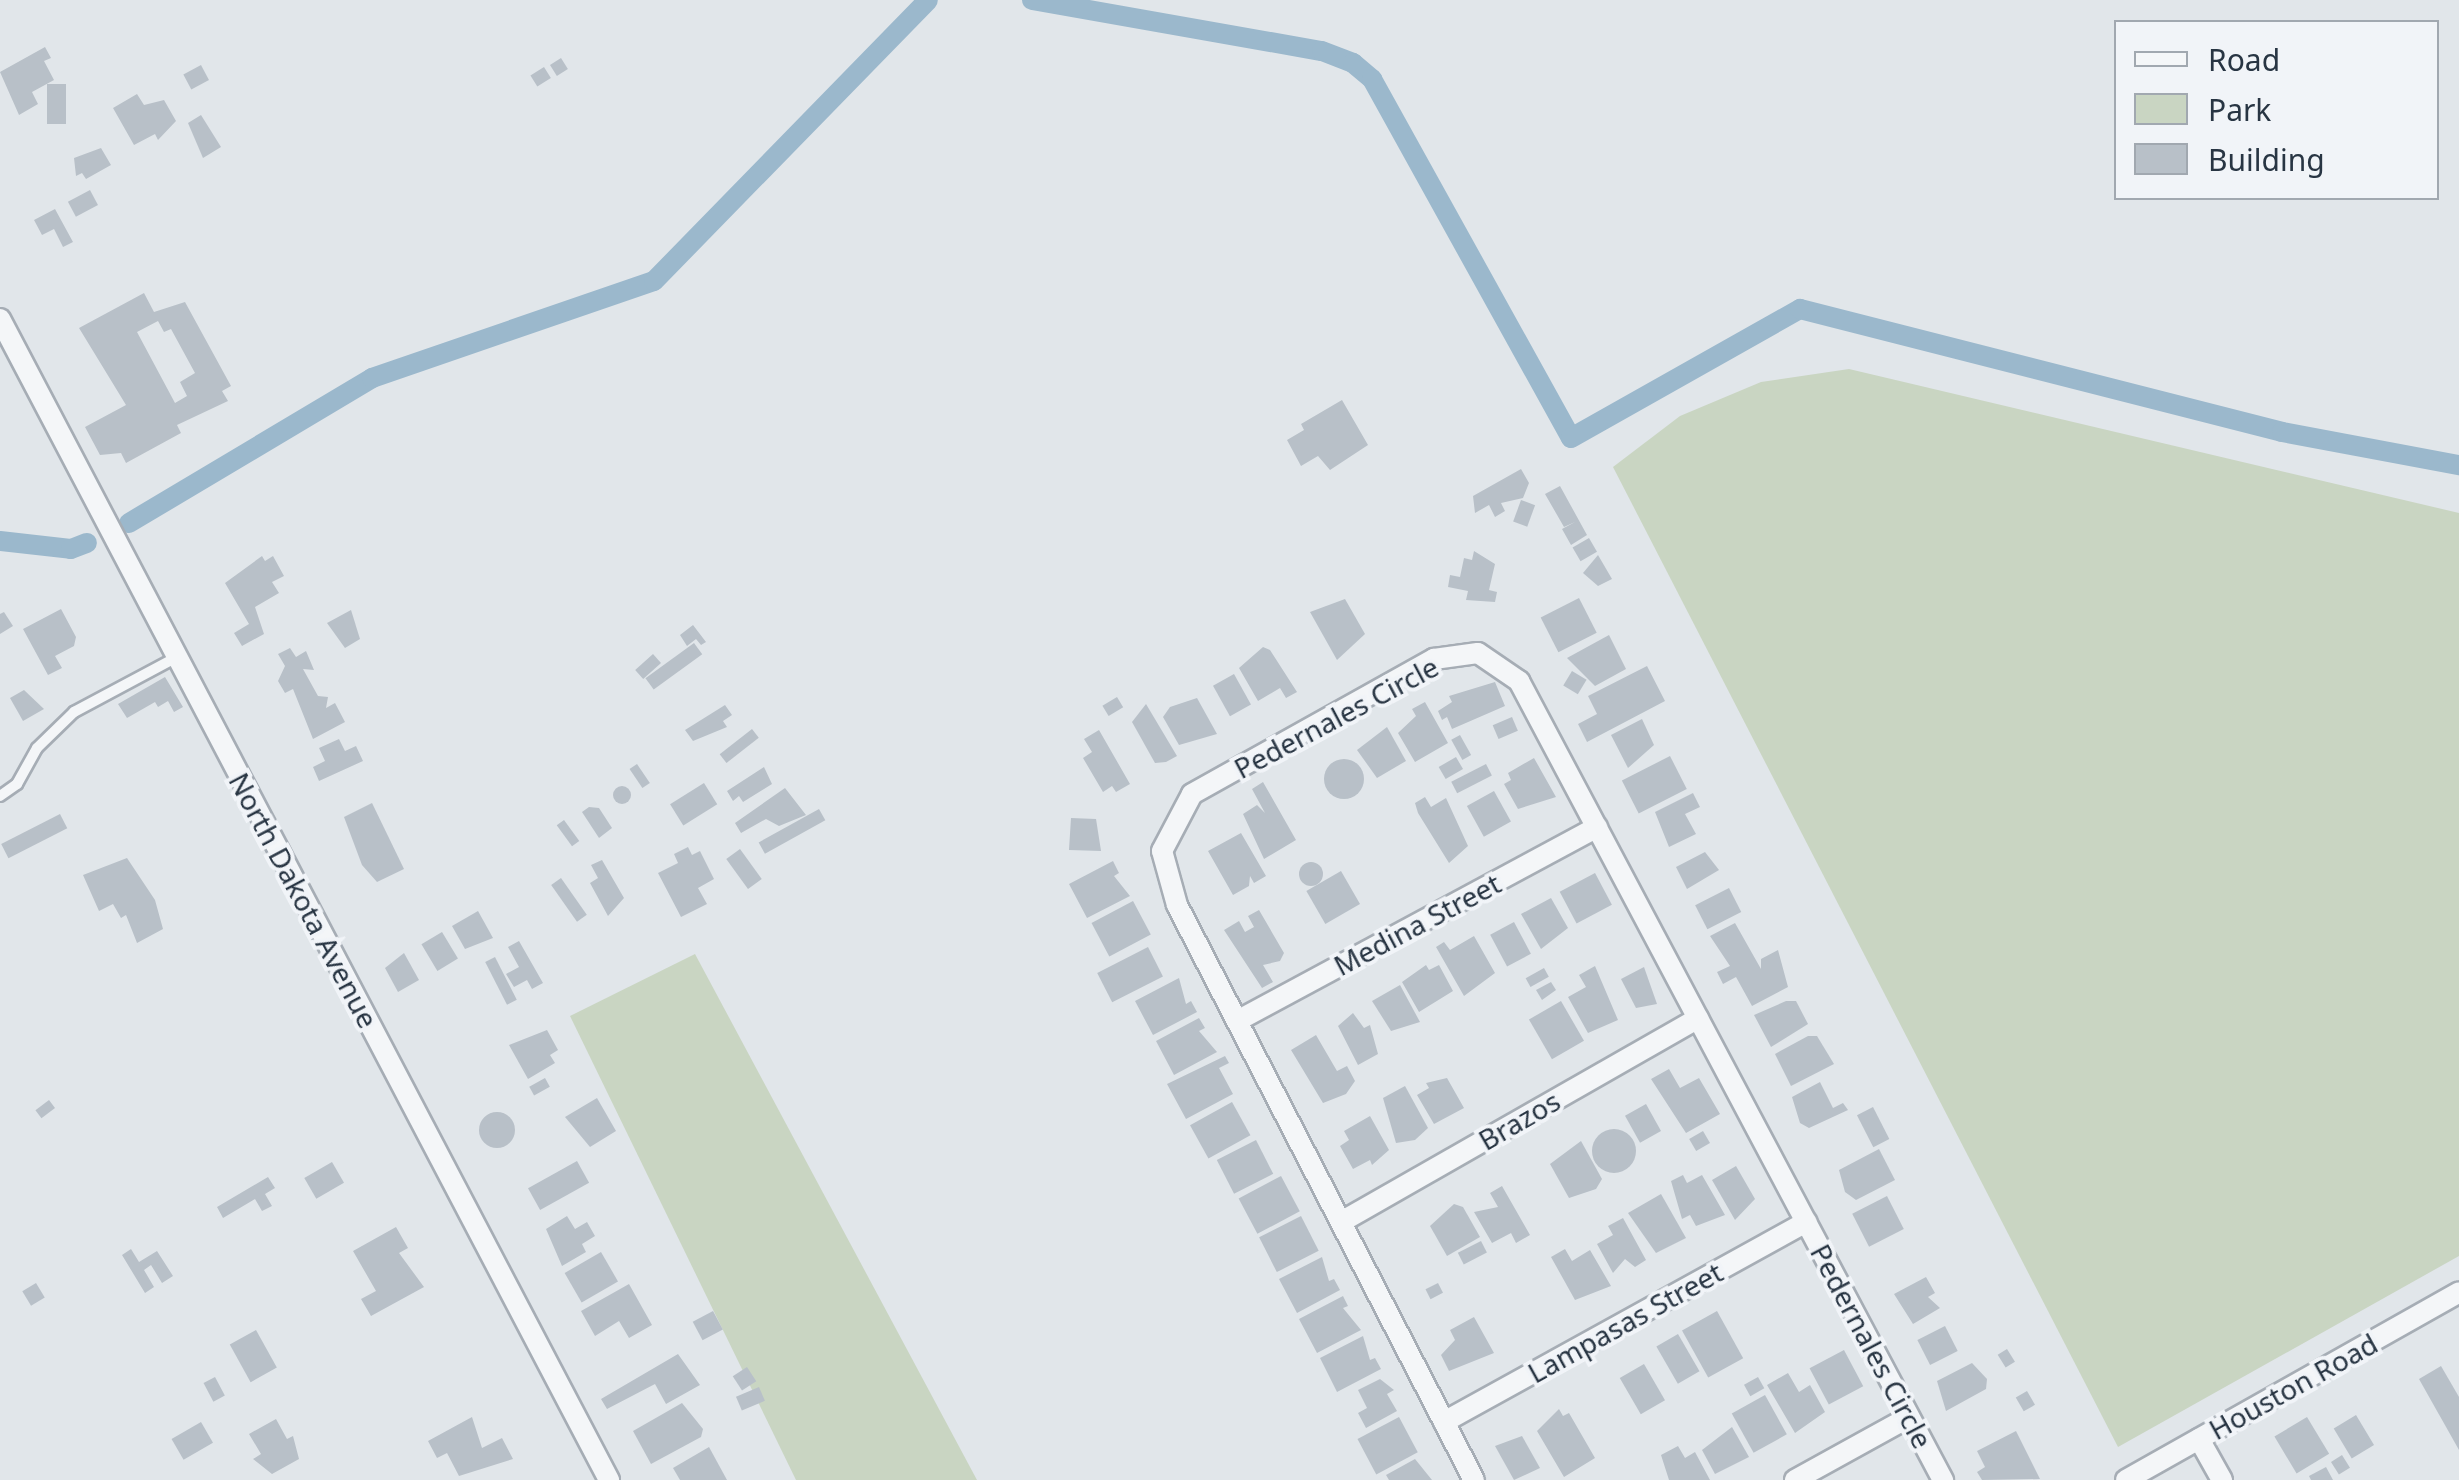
<!DOCTYPE html>
<style>
body{margin:0}
#map{position:relative;width:2459px;height:1480px;overflow:hidden;background:#e1e6ea;font-family:"Noto Sans",sans-serif}
div>[style]{position:absolute}
.green>*{inset:0;background:#c9d5c2}
.canal>*{height:20px;margin:-10px;padding:0 10px;transform-origin:10px;border-radius:10px;background:#9bb8cc}
.building>*{inset:0;background:#b8c0c8;transform-origin:0 0}
.round{border-radius:50%}
.roads{filter:drop-shadow(2px 0 #a6adb5) drop-shadow(-2px 0 #a6adb5) drop-shadow(0 2px #a6adb5) drop-shadow(0 -2px #a6adb5)}
.service>*{height:10px;margin:-5px;padding:0 5px;transform-origin:5px;border-radius:5px;background:#f4f6f8}
.minor>*{height:20px;margin:-10px;padding:0 10px;transform-origin:10px;border-radius:10px;background:#f4f6f8}
span{translate:-50% -50%;white-space:nowrap;text-align:center;line-height:1.15;-webkit-text-stroke:8px #f1f4f8;paint-order:stroke}
.street-label{font-size:28px;color:#283543}
.legend{position:absolute;left:2114px;top:20px;width:325px;height:180px;box-sizing:border-box;background:#f1f4f8;border:2px solid #a1a8b0;margin:0;padding:12px 18px;list-style:none;font-size:30px;color:#283543}
.legend li{display:flex;align-items:center;gap:20px;height:50px}
.legend b{width:50px;border:2px solid #a1a8b0}
</style>
<div id="map">
<div class="green">
<div style="clip-path:polygon(1849px 369px,2459px 513px,2459px 1256px,2118px 1447px,1613px 467px,1680px 416px,1761px 382px)"></div>
<div style="clip-path:polygon(695px 954px,977px 1480px,796px 1480px,570px 1016px)"></div>
</div>
<div class="canal">
<div style="left:1032px;top:0;width:294px;rotate:10deg"></div>
<div style="left:1322px;top:51px;width:33px;rotate:21deg"></div>
<div style="left:1353px;top:63px;width:25px;rotate:40deg"></div>
<div style="left:1372px;top:79px;width:410px;rotate:61deg"></div>
<div style="left:1571px;top:438px;width:263px;rotate:-29.4deg"></div>
<div style="left:1800px;top:309px;width:497px;rotate:14.3deg"></div>
<div style="left:2282px;top:432px;width:180px;rotate:10.6deg"></div>
<div style="left:129px;top:523px;width:283px;rotate:-30.8deg"></div>
<div style="left:372px;top:378px;width:298px;rotate:-19deg"></div>
<div style="left:654px;top:281px;width:392px;rotate:-45.7deg"></div>
<div style="left:0;top:541px;width:71px;rotate:6.4deg"></div>
<div style="left:71px;top:549px;width:17px;rotate:-21deg"></div>
</div>
<div class="building">
<div style="clip-path:polygon(45px 47px,51px 58px,44px 61px,54px 80px,32px 92px,38px 104px,19px 115px,0 72px)"></div>
<div style="left:561px;top:58px;width:13px;height:13px;rotate:58deg"></div>
<div style="left:201px;top:65px;width:17px;height:20px;rotate:62deg"></div>
<div style="left:544px;top:67px;width:13px;height:16px;rotate:58deg"></div>
<div style="left:47px;top:84px;width:19px;height:40px"></div>
<div style="clip-path:polygon(137px 94px,144px 105px,164px 100px,176px 121px,158px 140px,155px 134px,134px 145px,113px 108px)"></div>
<div style="clip-path:polygon(201px 115px,221px 147px,203px 158px,188px 123px)"></div>
<div style="clip-path:polygon(101px 148px,111px 165px,86px 179px,82px 173px,76px 176px,74px 158px)"></div>
<div style="left:90px;top:190px;width:17px;height:25px;rotate:62deg"></div>
<div style="clip-path:polygon(55px 209px,73px 242px,63px 247px,54px 229px,42px 235px,34px 220px)"></div>
<div style="clip-path:polygon(evenodd,144px 293px,154px 312px,185px 302px,231px 386px,222px 391px,228px 401px,177px 425px,181px 433px,126px 463px,121px 453px,100px 455px,85px 427px,126px 405px,79px 328px,144px 293px,158px 321px,164px 332px,171px 329px,195px 373px,180px 382px,187px 396px,175px 403px,137px 332px,158px 321px)"></div>
<div style="clip-path:polygon(1342px 400px,1368px 445px,1330px 470px,1318px 456px,1301px 466px,1287px 440px,1304px 430px,1301px 424px)"></div>
<div style="clip-path:polygon(1521px 469px,1529px 483px,1523px 498px,1501px 503px,1505px 511px,1495px 517px,1489px 505px,1475px 513px,1473px 496px)"></div>
<div style="clip-path:polygon(1560px 486px,1587px 535px,1571px 545px,1562px 529px,1575px 522px,1564px 527px,1545px 494px)"></div>
<div style="left:1521px;top:500px;width:15px;height:23px;rotate:20deg"></div>
<div style="left:1589px;top:538px;width:16px;height:19px;rotate:60deg"></div>
<div style="clip-path:polygon(1474px 551px,1495px 564px,1489px 590px,1497px 592px,1495px 602px,1466px 600px,1468px 591px,1448px 587px,1450px 575px,1460px 577px,1464px 558px,1472px 560px)"></div>
<div style="clip-path:polygon(1598px 555px,1612px 579px,1598px 586px,1583px 573px)"></div>
<div style="clip-path:polygon(262px 556px,265px 561px,273px 556px,284px 576px,272px 582px,279px 593px,255px 607px,264px 634px,242px 646px,234px 633px,249px 624px,225px 583px)"></div>
<div style="left:1579px;top:598px;width:39px;height:43px;rotate:63deg"></div>
<div style="clip-path:polygon(1345px 599px,1365px 634px,1337px 660px,1310px 612px)"></div>
<div style="clip-path:polygon(61px 609px,76px 637px,74px 646px,55px 656px,62px 668px,48px 675px,23px 629px)"></div>
<div style="clip-path:polygon(351px 610px,360px 639px,345px 648px,327px 623px)"></div>
<div style="clip-path:polygon(4px 612px,13px 626px,0 634px,0 614px)"></div>
<div style="clip-path:polygon(693px 625px,706px 642px,701px 645px,696px 639px,687px 646px,680px 635px)"></div>
<div style="clip-path:polygon(1609px 635px,1626px 669px,1595px 686px,1567px 658px)"></div>
<div style="left:694px;top:643px;width:14px;height:60px;rotate:54deg"></div>
<div style="clip-path:polygon(1263px 647px,1270px 650px,1297px 692px,1286px 698px,1280px 688px,1258px 701px,1239px 668px)"></div>
<div style="clip-path:polygon(290px 648px,296px 657px,306px 651px,314px 670px,303px 669px,318px 696px,328px 697px,326px 708px,335px 703px,345px 722px,313px 739px,293px 689px,285px 693px,278px 681px,285px 666px,278px 654px)"></div>
<div style="left:653px;top:654px;width:12px;height:24px;rotate:48deg"></div>
<div style="clip-path:polygon(1647px 666px,1665px 701px,1587px 742px,1578px 724px,1597px 714px,1588px 696px)"></div>
<div style="left:1572px;top:671px;width:17px;height:17px;rotate:31deg"></div>
<div style="left:1234px;top:674px;width:35px;height:24px;rotate:61deg"></div>
<div style="clip-path:polygon(165px 677px,183px 707px,174px 712px,168px 701px,158px 707px,155px 702px,127px 718px,118px 704px)"></div>
<div style="clip-path:polygon(1495px 682px,1505px 706px,1452px 729px,1447px 717px,1442px 720px,1438px 711px,1452px 702px,1449px 696px)"></div>
<div style="clip-path:polygon(24px 690px,44px 709px,23px 721px,10px 698px)"></div>
<div style="left:1117px;top:697px;width:12px;height:17px;rotate:59deg"></div>
<div style="clip-path:polygon(1197px 698px,1217px 734px,1179px 745px,1163px 717px,1170px 707px)"></div>
<div style="clip-path:polygon(1425px 702px,1448px 743px,1415px 762px,1398px 733px,1416px 716px,1412px 709px)"></div>
<div style="clip-path:polygon(1146px 704px,1177px 756px,1166px 762px,1155px 763px,1132px 722px)"></div>
<div style="clip-path:polygon(725px 705px,732px 715px,723px 721px,727px 727px,693px 741px,685px 730px)"></div>
<div style="left:1512px;top:717px;width:15px;height:21px;rotate:67deg"></div>
<div style="clip-path:polygon(1642px 719px,1654px 745px,1628px 768px,1611px 735px)"></div>
<div style="clip-path:polygon(1387px 727px,1406px 761px,1377px 778px,1357px 750px)"></div>
<div style="left:752px;top:729px;width:11px;height:41px;rotate:52deg"></div>
<div style="clip-path:polygon(1099px 730px,1130px 784px,1116px 792px,1112px 786px,1103px 792px,1083px 758px,1092px 752px,1084px 739px)"></div>
<div style="left:1460px;top:735px;width:23px;height:10px;rotate:61deg"></div>
<div style="clip-path:polygon(339px 739px,345px 751px,356px 746px,363px 761px,319px 781px,313px 767px,325px 761px,319px 748px)"></div>
<div style="left:1670px;top:756px;width:37px;height:54px;rotate:63deg"></div>
<div style="left:1456px;top:757px;width:14px;height:20px;rotate:60deg"></div>
<div style="clip-path:polygon(1534px 758px,1556px 797px,1518px 809px,1504px 784px,1511px 780px,1508px 773px)"></div>
<div class="round" style="left:1324px;top:759px;width:40px;height:40px"></div>
<div style="left:637px;top:764px;width:23px;height:9px;rotate:56deg"></div>
<div style="left:1486px;top:764px;width:13px;height:39px;rotate:63deg"></div>
<div style="clip-path:polygon(764px 767px,772px 784px,743px 802px,739px 796px,733px 801px,727px 791px)"></div>
<div style="clip-path:polygon(1263px 782px,1296px 840px,1264px 859px,1243px 814px,1257px 805px,1265px 813px,1252px 789px)"></div>
<div style="left:704px;top:783px;width:25px;height:40px;rotate:58deg"></div>
<div class="round" style="left:613px;top:786px;width:18px;height:18px"></div>
<div style="clip-path:polygon(785px 788px,806px 815px,779px 826px,766px 819px,741px 833px,735px 823px)"></div>
<div style="left:1494px;top:791px;width:35px;height:31px;rotate:61deg"></div>
<div style="clip-path:polygon(1693px 793px,1700px 807px,1685px 814px,1696px 834px,1669px 847px,1655px 812px)"></div>
<div style="clip-path:polygon(1425px 797px,1431px 807px,1446px 798px,1468px 846px,1449px 863px,1418px 813px,1415px 803px)"></div>
<div style="clip-path:polygon(372px 803px,404px 869px,377px 882px,362px 865px,344px 817px)"></div>
<div style="clip-path:polygon(589px 807px,599px 808px,612px 828px,599px 838px,582px 812px)"></div>
<div style="left:819px;top:809px;width:13px;height:69px;rotate:61deg"></div>
<div style="left:60px;top:814px;width:16px;height:66px;rotate:63deg"></div>
<div style="clip-path:polygon(1071px 818px,1096px 819px,1101px 851px,1069px 850px)"></div>
<div style="left:564px;top:820px;width:26px;height:9px;rotate:54deg"></div>
<div style="clip-path:polygon(1241px 833px,1266px 876px,1254px 883px,1250px 876px,1249px 886px,1233px 895px,1208px 851px)"></div>
<div style="clip-path:polygon(688px 847px,692px 855px,700px 851px,714px 879px,698px 888px,707px 904px,681px 917px,658px 873px,678px 863px,674px 854px)"></div>
<div style="left:740px;top:849px;width:37px;height:17px;rotate:54deg"></div>
<div style="clip-path:polygon(1705px 852px,1719px 870px,1687px 889px,1676px 867px)"></div>
<div style="clip-path:polygon(127px 858px,155px 900px,163px 929px,137px 943px,126px 915px,121px 918px,113px 904px,99px 911px,83px 875px)"></div>
<div style="clip-path:polygon(602px 860px,624px 898px,608px 916px,590px 883px,598px 878px,591px 865px)"></div>
<div style="clip-path:polygon(1113px 861px,1119px 873px,1114px 876px,1130px 896px,1087px 918px,1069px 884px)"></div>
<div class="round" style="left:1299px;top:862px;width:24px;height:24px"></div>
<div style="left:1341px;top:871px;width:38px;height:40px;rotate:60deg"></div>
<div style="left:1595px;top:873px;width:36px;height:40px;rotate:62deg"></div>
<div style="left:561px;top:878px;width:45px;height:12px;rotate:55deg"></div>
<div style="left:1729px;top:888px;width:27px;height:38px;rotate:63deg"></div>
<div style="clip-path:polygon(1551px 898px,1568px 928px,1541px 949px,1521px 914px)"></div>
<div style="left:1133px;top:901px;width:38px;height:47px;rotate:62deg"></div>
<div style="clip-path:polygon(1259px 910px,1284px 953px,1280px 961px,1263px 965px,1273px 982px,1262px 988px,1224px 930px,1239px 921px,1245px 932px,1254px 927px,1248px 916px)"></div>
<div style="clip-path:polygon(478px 911px,493px 938px,465px 949px,452px 926px)"></div>
<div style="left:1514px;top:922px;width:36px;height:27px;rotate:62deg"></div>
<div style="clip-path:polygon(1735px 923px,1761px 969px,1761px 959px,1778px 950px,1788px 987px,1752px 1006px,1736px 977px,1723px 984px,1717px 972px,1730px 966px,1710px 936px)"></div>
<div style="left:442px;top:932px;width:31px;height:24px;rotate:59deg"></div>
<div style="clip-path:polygon(1474px 936px,1495px 973px,1464px 996px,1436px 947px,1444px 942px,1450px 950px)"></div>
<div style="clip-path:polygon(519px 941px,543px 983px,532px 989px,527px 980px,514px 987px,506px 974px,519px 967px,508px 947px)"></div>
<div style="left:1148px;top:947px;width:33px;height:57px;rotate:63deg"></div>
<div style="clip-path:polygon(404px 953px,419px 980px,398px 992px,385px 968px)"></div>
<div style="left:495px;top:957px;width:48px;height:11px;rotate:63deg"></div>
<div style="clip-path:polygon(1426px 965px,1429px 970px,1439px 965px,1453px 991px,1419px 1012px,1402px 982px)"></div>
<div style="clip-path:polygon(1595px 966px,1618px 1020px,1588px 1033px,1568px 997px,1586px 987px,1579px 975px)"></div>
<div style="clip-path:polygon(1644px 967px,1657px 1004px,1636px 1008px,1621px 979px)"></div>
<div style="left:1544px;top:968px;width:10px;height:21px;rotate:61deg"></div>
<div style="clip-path:polygon(1179px 978px,1186px 1004px,1191px 1001px,1197px 1012px,1153px 1035px,1135px 1001px)"></div>
<div style="clip-path:polygon(1551px 982px,1556px 990px,1542px 1000px,1536px 990px)"></div>
<div style="clip-path:polygon(1400px 985px,1420px 1022px,1391px 1031px,1372px 1001px)"></div>
<div style="left:1561px;top:1001px;width:46px;height:37px;rotate:60deg"></div>
<div style="clip-path:polygon(1786px 1001px,1796px 1001px,1808px 1024px,1771px 1047px,1754px 1015px)"></div>
<div style="clip-path:polygon(1353px 1013px,1364px 1028px,1370px 1025px,1378px 1054px,1358px 1065px,1338px 1026px)"></div>
<div style="clip-path:polygon(1199px 1018px,1205px 1028px,1199px 1031px,1217px 1052px,1174px 1075px,1156px 1041px)"></div>
<div style="clip-path:polygon(547px 1030px,558px 1050px,550px 1055px,555px 1063px,528px 1079px,509px 1045px)"></div>
<div style="clip-path:polygon(1316px 1035px,1337px 1071px,1347px 1066px,1355px 1081px,1346px 1094px,1323px 1103px,1291px 1050px)"></div>
<div style="clip-path:polygon(1808px 1036px,1817px 1036px,1834px 1064px,1791px 1086px,1775px 1054px)"></div>
<div style="clip-path:polygon(1225px 1056px,1229px 1063px,1219px 1068px,1233px 1094px,1186px 1119px,1167px 1084px)"></div>
<div style="clip-path:polygon(1669px 1069px,1680px 1088px,1699px 1078px,1720px 1114px,1686px 1133px,1651px 1079px)"></div>
<div style="left:545px;top:1078px;width:10px;height:18px;rotate:61deg"></div>
<div style="clip-path:polygon(1447px 1078px,1464px 1108px,1434px 1124px,1417px 1095px,1429px 1088px,1426px 1083px)"></div>
<div style="clip-path:polygon(1820px 1082px,1833px 1108px,1843px 1103px,1848px 1110px,1809px 1128px,1800px 1123px,1792px 1097px)"></div>
<div style="clip-path:polygon(1405px 1086px,1428px 1128px,1415px 1140px,1396px 1143px,1383px 1098px)"></div>
<div style="clip-path:polygon(597px 1098px,616px 1131px,590px 1147px,565px 1117px)"></div>
<div style="left:49px;top:1100px;width:10px;height:17px;rotate:53deg"></div>
<div style="left:1232px;top:1102px;width:38px;height:48px;rotate:61deg"></div>
<div style="left:1646px;top:1104px;width:31px;height:24px;rotate:61deg"></div>
<div style="left:1873px;top:1107px;width:36px;height:18px;rotate:63deg"></div>
<div class="round" style="left:479px;top:1112px;width:36px;height:36px"></div>
<div style="clip-path:polygon(1370px 1116px,1389px 1150px,1372px 1165px,1370px 1160px,1353px 1169px,1340px 1146px,1349px 1140px,1344px 1131px)"></div>
<div class="round" style="left:1592px;top:1129px;width:44px;height:44px"></div>
<div style="left:1703px;top:1131px;width:14px;height:16px;rotate:60deg"></div>
<div style="left:1256px;top:1140px;width:38px;height:44px;rotate:63deg"></div>
<div style="clip-path:polygon(1581px 1141px,1602px 1179px,1596px 1189px,1569px 1198px,1550px 1164px)"></div>
<div style="clip-path:polygon(1879px 1149px,1895px 1180px,1856px 1200px,1845px 1192px,1839px 1170px)"></div>
<div style="left:577px;top:1161px;width:25px;height:56px;rotate:61deg"></div>
<div style="left:332px;top:1162px;width:24px;height:32px;rotate:60deg"></div>
<div style="clip-path:polygon(1736px 1166px,1755px 1199px,1735px 1220px,1712px 1180px)"></div>
<div style="clip-path:polygon(1683px 1175px,1687px 1183px,1702px 1175px,1725px 1215px,1696px 1226px,1690px 1215px,1682px 1219px,1671px 1181px)"></div>
<div style="left:1281px;top:1176px;width:40px;height:48px;rotate:62deg"></div>
<div style="clip-path:polygon(268px 1177px,275px 1188px,265px 1194px,272px 1206px,262px 1211px,255px 1199px,223px 1218px,217px 1207px)"></div>
<div style="clip-path:polygon(1502px 1186px,1530px 1235px,1516px 1243px,1511px 1233px,1492px 1243px,1474px 1212px,1498px 1207px,1490px 1193px)"></div>
<div style="clip-path:polygon(1661px 1194px,1686px 1238px,1656px 1253px,1628px 1213px)"></div>
<div style="left:1887px;top:1196px;width:37px;height:39px;rotate:63deg"></div>
<div style="clip-path:polygon(1454px 1204px,1463px 1207px,1480px 1237px,1447px 1256px,1430px 1226px)"></div>
<div style="clip-path:polygon(567px 1216px,575px 1229px,587px 1222px,595px 1236px,582px 1244px,586px 1252px,562px 1266px,546px 1229px)"></div>
<div style="left:1301px;top:1216px;width:39px;height:47px;rotate:63deg"></div>
<div style="clip-path:polygon(1623px 1218px,1646px 1260px,1635px 1267px,1625px 1259px,1613px 1273px,1597px 1244px,1613px 1235px,1608px 1226px)"></div>
<div style="clip-path:polygon(396px 1227px,408px 1248px,399px 1253px,424px 1287px,371px 1316px,361px 1299px,376px 1291px,353px 1251px)"></div>
<div style="left:1481px;top:1241px;width:13px;height:26px;rotate:63deg"></div>
<div style="clip-path:polygon(131px 1249px,139px 1262px,157px 1251px,173px 1276px,162px 1283px,151px 1265px,144px 1270px,154px 1287px,145px 1293px,122px 1255px)"></div>
<div style="clip-path:polygon(1565px 1249px,1572px 1261px,1590px 1250px,1611px 1286px,1575px 1300px,1551px 1257px)"></div>
<div style="left:601px;top:1252px;width:34px;height:42px;rotate:60deg"></div>
<div style="clip-path:polygon(1322px 1257px,1329px 1281px,1334px 1279px,1340px 1290px,1297px 1313px,1279px 1279px)"></div>
<div style="clip-path:polygon(1926px 1277px,1935px 1293px,1928px 1297px,1940px 1308px,1913px 1324px,1894px 1294px)"></div>
<div style="left:36px;top:1283px;width:17px;height:16px;rotate:59deg"></div>
<div style="left:1438px;top:1283px;width:11px;height:14px;rotate:63deg"></div>
<div style="clip-path:polygon(629px 1284px,652px 1325px,629px 1338px,619px 1321px,595px 1336px,581px 1311px)"></div>
<div style="clip-path:polygon(1343px 1296px,1348px 1306px,1343px 1308px,1361px 1330px,1317px 1353px,1299px 1319px)"></div>
<div style="left:713px;top:1311px;width:21px;height:23px;rotate:62deg"></div>
<div style="left:1717px;top:1311px;width:54px;height:40px;rotate:61deg"></div>
<div style="clip-path:polygon(1474px 1317px,1494px 1353px,1449px 1371px,1441px 1355px,1455px 1340px,1450px 1330px)"></div>
<div style="left:1945px;top:1326px;width:28px;height:31px;rotate:63deg"></div>
<div style="left:256px;top:1330px;width:43px;height:30px;rotate:61deg"></div>
<div style="left:1678px;top:1334px;width:43px;height:25px;rotate:60deg"></div>
<div style="clip-path:polygon(1363px 1336px,1370px 1360px,1375px 1358px,1381px 1369px,1337px 1392px,1320px 1358px)"></div>
<div style="left:2007px;top:1349px;width:15px;height:11px;rotate:58deg"></div>
<div style="left:1844px;top:1350px;width:41px;height:39px;rotate:62deg"></div>
<div style="clip-path:polygon(678px 1354px,700px 1385px,666px 1404px,655px 1384px,607px 1409px,601px 1399px)"></div>
<div style="clip-path:polygon(1972px 1363px,1987px 1379px,1986px 1389px,1946px 1411px,1937px 1381px)"></div>
<div style="left:1644px;top:1364px;width:42px;height:28px;rotate:60deg"></div>
<div style="clip-path:polygon(2441px 1366px,2459px 1397px,2459px 1450px,2419px 1379px)"></div>
<div style="left:747px;top:1367px;width:17px;height:17px;rotate:57deg"></div>
<div style="clip-path:polygon(1788px 1373px,1799px 1392px,1810px 1385px,1825px 1412px,1795px 1433px,1767px 1385px)"></div>
<div style="left:215px;top:1377px;width:21px;height:13px;rotate:62deg"></div>
<div style="left:1758px;top:1377px;width:13px;height:16px;rotate:61deg"></div>
<div style="clip-path:polygon(1380px 1379px,1394px 1390px,1387px 1394px,1397px 1411px,1366px 1428px,1358px 1413px,1367px 1408px,1358px 1390px)"></div>
<div style="left:759px;top:1387px;width:15px;height:25px;rotate:67deg"></div>
<div style="left:2027px;top:1391px;width:16px;height:13px;rotate:60deg"></div>
<div style="left:1765px;top:1395px;width:45px;height:38px;rotate:61deg"></div>
<div style="clip-path:polygon(682px 1403px,703px 1429px,701px 1437px,651px 1464px,633px 1431px)"></div>
<div style="clip-path:polygon(1559px 1409px,1563px 1416px,1569px 1413px,1595px 1458px,1564px 1477px,1537px 1431px)"></div>
<div style="left:2356px;top:1415px;width:35px;height:26px;rotate:59deg"></div>
<div style="clip-path:polygon(472px 1417px,482px 1448px,502px 1438px,513px 1459px,459px 1476px,447px 1453px,437px 1458px,428px 1441px)"></div>
<div style="left:1399px;top:1417px;width:40px;height:47px;rotate:62deg"></div>
<div style="left:2307px;top:1417px;width:43px;height:38px;rotate:59deg"></div>
<div style="clip-path:polygon(276px 1419px,287px 1439px,293px 1436px,299px 1459px,272px 1474px,253px 1459px,261px 1454px,249px 1434px)"></div>
<div style="left:201px;top:1422px;width:24px;height:34px;rotate:60deg"></div>
<div style="clip-path:polygon(1732px 1427px,1749px 1457px,1715px 1474px,1702px 1450px)"></div>
<div style="clip-path:polygon(2016px 1431px,2040px 1479px,1982px 1480px,1977px 1472px,1985px 1467px,1977px 1451px)"></div>
<div style="clip-path:polygon(1522px 1436px,1540px 1468px,1514px 1480px,1495px 1446px)"></div>
<div style="clip-path:polygon(1678px 1446px,1685px 1458px,1695px 1452px,1710px 1480px,1669px 1480px,1661px 1455px)"></div>
<div style="clip-path:polygon(709px 1447px,727px 1480px,680px 1480px,673px 1468px)"></div>
<div style="left:2342px;top:1455px;width:15px;height:13px;rotate:58deg"></div>
<div style="clip-path:polygon(1415px 1459px,1432px 1480px,1389px 1480px,1386px 1475px)"></div>
<div style="clip-path:polygon(2326px 1467px,2333px 1480px,2311px 1480px,2309px 1476px)"></div>
</div>
<div class="roads">
<div class="service">
<div style="left:0;top:796px;width:21px;rotate:-35deg"></div>
<div style="left:17px;top:784px;width:41px;rotate:-60.9deg"></div>
<div style="left:37px;top:748px;width:52px;rotate:-44.2deg"></div>
<div style="left:74px;top:712px;width:117px;rotate:-28.1deg"></div>
</div>
<div class="minor">
<div style="left:0;top:319px;width:1311px;rotate:62.32deg"></div>
<div style="left:1237px;top:1021px;width:409px;rotate:-28.3deg"></div>
<div style="left:1341px;top:1222px;width:411px;rotate:-29.7deg"></div>
<div style="left:1444px;top:1422px;width:414px;rotate:-28.9deg"></div>
<div style="left:2199px;top:1439px;width:47px;rotate:60.7deg"></div>
<div style="left:1474px;top:1480px;width:647px;rotate:-117.32deg"></div>
<div style="left:1177px;top:905px;width:56px;rotate:-105.5deg"></div>
<div style="left:1162px;top:851px;width:64px;rotate:-62.2deg"></div>
<div style="left:1192px;top:794px;width:277px;rotate:-29.2deg"></div>
<div style="left:1434px;top:659px;width:44px;rotate:-7.8deg"></div>
<div style="left:1478px;top:653px;width:50px;rotate:34.3deg"></div>
<div style="left:1519px;top:681px;width:905px;rotate:62.05deg"></div>
<div style="left:1795px;top:1480px;width:130px;rotate:-28.9deg"></div>
<div style="left:2126px;top:1480px;width:382px;rotate:-29.4deg"></div>
</div>
</div>
<div class="street-label">
<span style="left:1336px;top:717px;rotate:-28deg">Pedernales Circle</span>
<span style="left:304px;top:900px;rotate:62deg">North Dakota Avenue</span>
<span style="left:1417px;top:924px;rotate:-28deg">Medina Street</span>
<span style="left:1519px;top:1120px;rotate:-30deg">Brazos</span>
<span style="left:1625px;top:1322px;rotate:-29deg">Lampasas Street</span>
<span style="left:1872px;top:1346px;rotate:62deg">Pedernales Circle</span>
<span style="left:2293px;top:1386px;rotate:-29deg">Houston Road</span>
</div>
<ul class="legend">
<li><b style="height:12px;background:#f4f6f8"></b>Road</li>
<li><b style="height:28px;background:#c9d5c2"></b>Park</li>
<li><b style="height:28px;background:#b8c0c8"></b>Building</li>
</ul>
</div>
